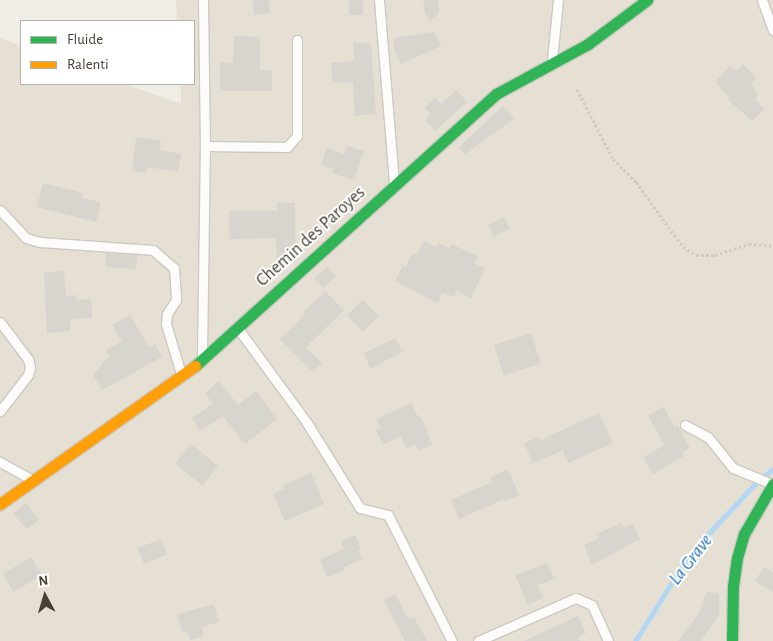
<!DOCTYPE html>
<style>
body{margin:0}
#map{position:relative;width:773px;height:641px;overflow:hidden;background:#f0ede6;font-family:"Alegreya Sans",sans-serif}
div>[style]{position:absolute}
.residential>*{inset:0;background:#e5e0d3}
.stream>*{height:5px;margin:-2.5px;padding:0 2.5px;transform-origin:2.5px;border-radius:2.5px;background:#b3d7f2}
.building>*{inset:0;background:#d8d4ce;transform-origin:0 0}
.path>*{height:3px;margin-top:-1.5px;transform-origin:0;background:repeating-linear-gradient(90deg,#cecbc6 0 2.5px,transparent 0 5px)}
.roads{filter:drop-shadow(1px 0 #ccc9c3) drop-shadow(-1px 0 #ccc9c3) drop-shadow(0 1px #ccc9c3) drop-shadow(0 -1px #ccc9c3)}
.lane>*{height:9px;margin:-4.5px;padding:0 4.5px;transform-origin:4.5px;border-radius:4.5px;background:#fdfcfb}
.fast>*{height:11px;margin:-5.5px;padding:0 5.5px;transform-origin:5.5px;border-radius:5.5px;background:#30b455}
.slow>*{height:11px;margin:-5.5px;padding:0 5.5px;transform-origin:5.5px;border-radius:5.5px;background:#ff9f0a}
span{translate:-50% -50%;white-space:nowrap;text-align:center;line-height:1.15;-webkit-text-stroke:4px #fff;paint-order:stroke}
.street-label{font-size:18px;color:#463f33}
.water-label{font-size:19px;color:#2375bb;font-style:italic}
.legend{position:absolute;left:20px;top:20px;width:175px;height:65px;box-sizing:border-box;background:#fff;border:1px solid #b5b2ad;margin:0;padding:6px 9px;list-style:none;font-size:15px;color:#463f33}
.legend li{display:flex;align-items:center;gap:10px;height:25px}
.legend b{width:25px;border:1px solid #b5b2ad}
.north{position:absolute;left:20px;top:571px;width:50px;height:50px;-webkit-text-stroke:4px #fff;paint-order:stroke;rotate:354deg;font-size:14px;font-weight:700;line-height:20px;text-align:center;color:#463f33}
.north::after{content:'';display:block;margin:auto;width:18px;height:22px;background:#463f33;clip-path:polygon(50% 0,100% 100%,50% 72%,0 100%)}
</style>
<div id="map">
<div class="residential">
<div style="clip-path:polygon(176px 0,773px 0,773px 641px,0 641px,0 38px,21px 46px,21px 84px,125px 84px,181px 104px,181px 84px,194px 84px,194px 21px,177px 21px)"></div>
</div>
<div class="stream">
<div style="left:764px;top:476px;width:11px;rotate:-38deg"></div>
<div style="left:635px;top:641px;width:89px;rotate:-57.9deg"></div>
<div style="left:682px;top:566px;width:38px;rotate:-51deg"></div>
<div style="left:706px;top:536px;width:71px;rotate:-46.7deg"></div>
</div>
<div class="building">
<div style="clip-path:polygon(253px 0,269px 0,270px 13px,254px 15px)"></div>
<div style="left:349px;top:0;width:14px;height:15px"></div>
<div style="clip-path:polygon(423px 0,438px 0,439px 13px,430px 21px,425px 13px)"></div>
<div style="clip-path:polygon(434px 32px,441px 46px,401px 64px,394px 50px,394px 38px)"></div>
<div style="clip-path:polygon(234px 36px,260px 37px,260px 70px,272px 70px,272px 91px,220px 91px,220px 62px,233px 63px)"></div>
<div style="clip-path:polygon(353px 42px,371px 44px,376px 114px,355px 116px,353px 82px,333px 83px,331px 63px,354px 61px)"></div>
<div style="clip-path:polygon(743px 64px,756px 78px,751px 83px,758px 95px,755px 99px,764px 109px,752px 121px,728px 100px,730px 98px,715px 82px,730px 66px,736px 71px)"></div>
<div style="clip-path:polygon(456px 90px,467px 102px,435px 131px,425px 120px,431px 114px,425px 108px,435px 98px,442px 104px)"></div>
<div style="clip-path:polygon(503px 106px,514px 119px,465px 154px,459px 147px)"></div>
<div style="clip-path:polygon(136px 137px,161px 141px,160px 150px,181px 154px,178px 172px,147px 167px,147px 173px,132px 171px)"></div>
<div style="clip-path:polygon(347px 146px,364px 151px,354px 180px,332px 173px,334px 169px,321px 165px,327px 148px,344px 154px)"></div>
<div style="clip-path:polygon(43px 183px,83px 193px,82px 198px,101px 202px,96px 222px,37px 207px)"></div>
<div style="clip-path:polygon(277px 203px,295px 203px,295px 245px,277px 263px,276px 238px,230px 239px,229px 211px,277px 211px)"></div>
<div style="left:504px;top:217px;width:13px;height:18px;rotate:63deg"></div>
<div style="clip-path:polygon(424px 241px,436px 247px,438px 243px,450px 248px,451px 244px,478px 256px,475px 264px,485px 268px,471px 298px,457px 291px,454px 297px,442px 293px,438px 303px,395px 281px,403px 266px,406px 267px,412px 253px,417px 255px)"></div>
<div style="left:106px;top:253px;width:31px;height:14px;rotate:4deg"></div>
<div style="left:327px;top:267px;width:13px;height:17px;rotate:48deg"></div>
<div style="clip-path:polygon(64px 271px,66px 296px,76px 295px,76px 300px,91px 299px,92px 318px,70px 319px,70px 331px,47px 333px,44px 273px)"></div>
<div style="clip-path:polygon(325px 291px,344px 310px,306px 347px,322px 363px,313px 372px,280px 339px,305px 314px,303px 312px)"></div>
<div style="left:363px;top:300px;width:23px;height:22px;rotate:47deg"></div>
<div style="clip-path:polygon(130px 315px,149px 347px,155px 344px,162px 357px,102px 390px,93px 375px,109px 356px,106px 350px,122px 341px,112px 325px)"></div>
<div style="left:531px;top:333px;width:32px;height:39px;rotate:72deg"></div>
<div style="clip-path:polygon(396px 338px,402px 352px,370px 369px,364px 353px)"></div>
<div style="clip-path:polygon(219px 381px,238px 405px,256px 391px,277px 419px,245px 444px,223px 416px,200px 431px,192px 418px,213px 404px,205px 393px)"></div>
<div style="clip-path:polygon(411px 403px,417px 415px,423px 420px,432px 445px,418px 451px,415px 444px,406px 448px,401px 436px,383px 445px,376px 430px,381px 428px,377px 419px)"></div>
<div style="clip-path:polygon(664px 407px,675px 428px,678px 426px,690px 448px,682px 453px,684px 456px,653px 474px,643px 458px,664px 445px,648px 415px)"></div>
<div style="clip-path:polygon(599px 413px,613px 443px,568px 463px,563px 450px,533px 463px,524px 443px,539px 437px,541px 440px)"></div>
<div style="left:191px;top:444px;width:35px;height:25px;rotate:39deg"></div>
<div style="clip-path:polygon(508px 469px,519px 495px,505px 501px,504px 499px,459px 519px,451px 500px,492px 482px,490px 477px)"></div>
<div style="clip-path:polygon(311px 473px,324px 504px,285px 521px,273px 494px,284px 489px,282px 486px)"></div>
<div style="left:26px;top:503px;width:21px;height:16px;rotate:51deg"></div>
<div style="clip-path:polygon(622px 523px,624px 527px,633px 524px,640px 539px,592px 565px,584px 545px,599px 538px,597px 534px)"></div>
<div style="clip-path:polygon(355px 535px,361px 549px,358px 550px,362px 559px,344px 567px,345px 570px,327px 577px,320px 560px,344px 549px,341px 541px)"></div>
<div style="left:161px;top:539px;width:17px;height:25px;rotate:69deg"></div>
<div style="left:31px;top:557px;width:21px;height:33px;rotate:59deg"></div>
<div style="clip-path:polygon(547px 563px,554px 579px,538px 585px,543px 598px,528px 605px,515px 575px)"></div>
<div style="clip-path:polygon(764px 567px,773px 573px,773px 592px,755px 581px)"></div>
<div style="clip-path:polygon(707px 591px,719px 595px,719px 615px,701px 641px,678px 641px,699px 613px)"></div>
<div style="clip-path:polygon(395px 594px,409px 620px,414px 617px,427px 641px,405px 641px,384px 600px)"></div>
<div style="clip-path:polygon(214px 604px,219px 622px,202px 627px,204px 636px,190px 640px,187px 632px,182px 632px,177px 614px)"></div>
<div style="clip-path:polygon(578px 616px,586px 633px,578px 637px,580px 641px,524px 641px)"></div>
</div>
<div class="path">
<div style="left:577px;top:89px;width:79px;rotate:62.8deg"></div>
<div style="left:613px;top:159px;width:33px;rotate:45deg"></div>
<div style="left:636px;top:182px;width:80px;rotate:54.1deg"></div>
<div style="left:683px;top:247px;width:15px;rotate:32deg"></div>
<div style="left:696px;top:255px;width:19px"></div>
<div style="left:715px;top:255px;width:36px;rotate:-18deg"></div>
<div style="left:749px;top:244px;width:24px;rotate:5deg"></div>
</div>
<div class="roads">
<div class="lane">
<div style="left:379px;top:0;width:183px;rotate:85.3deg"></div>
<div style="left:762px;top:0;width:32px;rotate:70deg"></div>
<div style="left:552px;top:60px;width:60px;rotate:-84.3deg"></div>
<div style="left:205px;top:146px;width:82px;rotate:0.7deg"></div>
<div style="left:287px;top:147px;width:15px;rotate:-48deg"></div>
<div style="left:297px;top:136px;width:96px;rotate:-90deg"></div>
<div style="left:0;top:210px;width:38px;rotate:47deg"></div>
<div style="left:26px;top:238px;width:15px;rotate:16deg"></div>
<div style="left:40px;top:242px;width:113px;rotate:4deg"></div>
<div style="left:153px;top:250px;width:28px;rotate:41deg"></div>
<div style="left:174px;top:268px;width:32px;rotate:86deg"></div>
<div style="left:176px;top:300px;width:17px;rotate:123deg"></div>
<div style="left:167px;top:314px;width:10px;rotate:96deg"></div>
<div style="left:166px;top:324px;width:52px;rotate:73.3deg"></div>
<div style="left:0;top:322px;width:46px;rotate:52.9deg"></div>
<div style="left:28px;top:359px;width:8px;rotate:76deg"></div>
<div style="left:30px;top:367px;width:8px;rotate:104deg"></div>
<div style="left:28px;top:375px;width:46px;rotate:127.9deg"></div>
<div style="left:239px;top:330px;width:115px;rotate:53.8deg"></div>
<div style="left:307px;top:423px;width:100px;rotate:58.1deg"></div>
<div style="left:360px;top:508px;width:29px;rotate:14deg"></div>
<div style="left:388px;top:515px;width:141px;rotate:63.1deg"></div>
<div style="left:202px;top:356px;width:210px;rotate:-89.2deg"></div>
<div style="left:205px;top:146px;width:146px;rotate:-90.8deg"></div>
<div style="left:685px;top:425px;width:26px;rotate:28deg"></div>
<div style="left:708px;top:437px;width:40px;rotate:51deg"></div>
<div style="left:733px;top:468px;width:42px;rotate:22.3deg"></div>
<div style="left:0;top:462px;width:35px;rotate:29deg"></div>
<div style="left:478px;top:641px;width:107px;rotate:-23.7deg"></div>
<div style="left:576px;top:598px;width:17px;rotate:24deg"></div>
<div style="left:592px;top:605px;width:39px;rotate:66deg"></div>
</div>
<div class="fast">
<div style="left:195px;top:366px;width:406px;rotate:-42.1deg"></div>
<div style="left:496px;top:94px;width:105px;rotate:-28.5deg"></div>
<div style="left:588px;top:44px;width:74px;rotate:-36.7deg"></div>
<div style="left:732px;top:641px;width:55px;rotate:-89deg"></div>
<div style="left:733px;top:586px;width:28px;rotate:-82deg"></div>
<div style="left:737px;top:558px;width:25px;rotate:-74deg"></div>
<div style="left:744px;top:534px;width:58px;rotate:-59.9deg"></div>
</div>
<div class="slow">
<div style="left:0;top:504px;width:239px;rotate:-35.3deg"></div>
</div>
</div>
<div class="street-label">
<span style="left:311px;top:237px;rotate:-42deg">Chemin des Paroyes</span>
</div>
<div class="water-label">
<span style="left:691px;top:560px;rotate:-52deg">La Grave</span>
</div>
<ul class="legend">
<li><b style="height:6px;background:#30b455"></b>Fluide</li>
<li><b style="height:6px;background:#ff9f0a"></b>Ralenti</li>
</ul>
<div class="north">N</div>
</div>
